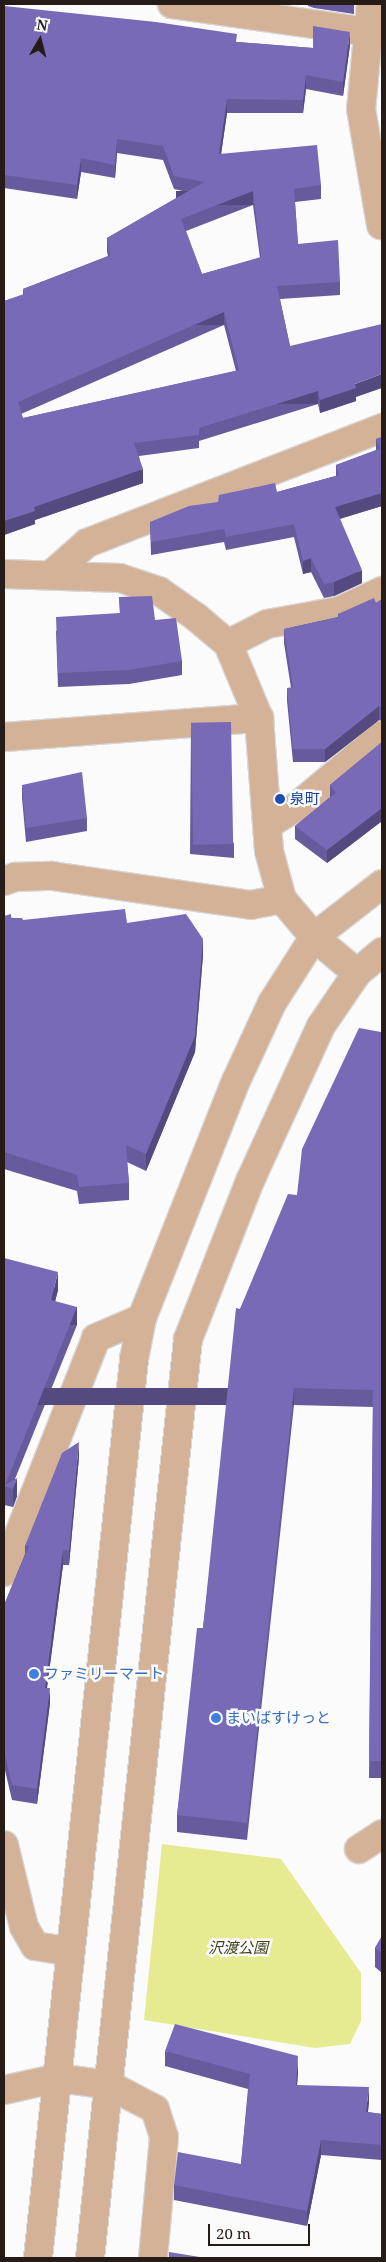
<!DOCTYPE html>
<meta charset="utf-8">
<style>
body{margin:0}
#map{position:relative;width:386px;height:2262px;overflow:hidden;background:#fbfbfb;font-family:"Noto Serif","Noto Sans JP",serif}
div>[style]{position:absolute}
.green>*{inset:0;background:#e6eb92}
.roads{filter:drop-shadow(1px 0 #d9d7d7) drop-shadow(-1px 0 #d9d7d7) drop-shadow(0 1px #d9d7d7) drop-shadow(0 -1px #d9d7d7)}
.minor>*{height:28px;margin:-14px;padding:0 14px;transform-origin:14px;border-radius:14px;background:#d3b298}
.wall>*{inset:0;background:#675b9d}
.shaded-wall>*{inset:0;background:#544a80;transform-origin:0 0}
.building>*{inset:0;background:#786ab7;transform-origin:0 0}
.dots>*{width:14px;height:14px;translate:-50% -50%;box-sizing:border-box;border:2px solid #fbfbfb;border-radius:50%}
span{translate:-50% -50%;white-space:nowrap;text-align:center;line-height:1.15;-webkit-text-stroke:5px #fbfbfb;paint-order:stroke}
.transit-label{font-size:15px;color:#164399}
.left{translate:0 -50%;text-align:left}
.shop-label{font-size:15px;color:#366cbe}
.park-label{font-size:15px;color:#3f4019;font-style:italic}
.frame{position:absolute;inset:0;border:5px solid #261c17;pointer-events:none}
.north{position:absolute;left:15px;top:15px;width:50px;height:50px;-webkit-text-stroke:4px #fbfbfb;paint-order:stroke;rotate:8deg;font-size:14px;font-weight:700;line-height:20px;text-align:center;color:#261c17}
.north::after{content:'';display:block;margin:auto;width:18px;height:22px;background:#261c17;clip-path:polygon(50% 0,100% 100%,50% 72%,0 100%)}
.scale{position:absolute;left:208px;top:2224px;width:102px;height:22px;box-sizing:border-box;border:2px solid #261c17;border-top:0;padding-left:6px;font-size:15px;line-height:18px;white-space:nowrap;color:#261c17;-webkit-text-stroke:4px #fbfbfb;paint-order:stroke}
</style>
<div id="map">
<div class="green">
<div style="clip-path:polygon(162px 1844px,281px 1859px,361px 1973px,361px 2021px,350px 2044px,315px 2048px,144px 2020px)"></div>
</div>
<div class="roads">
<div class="minor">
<div style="left:172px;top:4px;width:199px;rotate:8.1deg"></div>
<div style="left:371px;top:4px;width:105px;rotate:95.4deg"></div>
<div style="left:361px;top:109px;width:118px;rotate:80.2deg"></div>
<div style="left:53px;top:573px;width:45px;rotate:-41.4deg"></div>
<div style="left:87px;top:543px;width:317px;rotate:-21.3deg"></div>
<div style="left:4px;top:574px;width:116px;rotate:2deg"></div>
<div style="left:120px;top:578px;width:41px;rotate:18.4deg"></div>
<div style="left:159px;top:591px;width:45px;rotate:35.1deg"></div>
<div style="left:196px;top:617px;width:42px;rotate:40.2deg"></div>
<div style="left:228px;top:644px;width:80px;rotate:67.3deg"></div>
<div style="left:259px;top:718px;width:133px;rotate:85.7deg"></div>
<div style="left:269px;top:851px;width:50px;rotate:74.8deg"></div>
<div style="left:282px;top:899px;width:50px;rotate:49.9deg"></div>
<div style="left:314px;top:937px;width:56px;rotate:39.9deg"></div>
<div style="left:228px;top:644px;width:44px;rotate:-27.1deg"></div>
<div style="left:267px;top:624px;width:73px;rotate:-10.2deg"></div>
<div style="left:339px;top:611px;width:47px;rotate:-24.9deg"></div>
<div style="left:4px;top:737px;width:256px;rotate:-4.3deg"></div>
<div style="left:269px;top:824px;width:32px;rotate:-32deg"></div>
<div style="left:296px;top:807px;width:112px;rotate:-39.9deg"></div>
<div style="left:4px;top:881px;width:12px;rotate:-20deg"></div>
<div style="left:15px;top:877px;width:37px;rotate:-2deg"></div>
<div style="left:52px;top:876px;width:201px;rotate:8.3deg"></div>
<div style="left:251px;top:905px;width:32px;rotate:-11deg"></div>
<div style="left:4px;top:1572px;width:251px;rotate:-68.5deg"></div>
<div style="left:96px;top:1338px;width:50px;rotate:-23.5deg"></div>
<div style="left:4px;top:1845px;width:84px;rotate:76.3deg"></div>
<div style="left:24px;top:1927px;width:22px;rotate:60deg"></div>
<div style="left:35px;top:1946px;width:36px;rotate:9deg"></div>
<div style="left:359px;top:1849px;width:27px;rotate:-33deg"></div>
<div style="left:4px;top:2090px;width:55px;rotate:-12.5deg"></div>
<div style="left:58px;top:2078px;width:51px;rotate:7.8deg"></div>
<div style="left:109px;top:2085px;width:52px;rotate:27.6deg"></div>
<div style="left:155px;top:2109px;width:29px;rotate:72deg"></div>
<div style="left:164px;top:2137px;width:121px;rotate:95.2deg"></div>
<div style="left:38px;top:2258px;width:904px;rotate:-83.9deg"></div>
<div style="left:134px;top:1359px;width:42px;rotate:-79deg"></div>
<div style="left:142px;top:1318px;width:255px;rotate:-68.4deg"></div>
<div style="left:236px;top:1081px;width:86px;rotate:-65.2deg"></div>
<div style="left:272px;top:1003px;width:78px;rotate:-57.5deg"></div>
<div style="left:314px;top:937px;width:86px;rotate:-37.9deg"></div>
<div style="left:90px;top:2258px;width:924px;rotate:-83.91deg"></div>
<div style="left:188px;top:1339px;width:170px;rotate:-68.6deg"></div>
<div style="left:250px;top:1181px;width:170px;rotate:-65.4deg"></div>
<div style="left:321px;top:1026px;width:64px;rotate:-55.8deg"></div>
<div style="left:357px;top:973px;width:33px;rotate:-40deg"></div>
</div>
</div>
<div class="wall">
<div style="clip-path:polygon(308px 4px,354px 4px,354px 14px,314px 8px,308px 6px)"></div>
<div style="clip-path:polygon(evenodd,4px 12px,237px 42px,313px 48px,350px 45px,343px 96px,306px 89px,303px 113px,227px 113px,221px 154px,321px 185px,321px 199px,295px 202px,298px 244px,340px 282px,340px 295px,280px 299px,290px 346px,356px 397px,356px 401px,320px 413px,318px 404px,199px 441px,199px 448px,139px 456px,143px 483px,35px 520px,35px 524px,4px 535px,4px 301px,23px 295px,23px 289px,108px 256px,107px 252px,107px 238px,187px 192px,174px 189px,163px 160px,117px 153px,115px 178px,81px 172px,77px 199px,4px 188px,4px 12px,253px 205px,260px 258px,202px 274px,186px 231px,253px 205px,4px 12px,224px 325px,236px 371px,23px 418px,21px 414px,224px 325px)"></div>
<div style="clip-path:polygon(382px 437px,382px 506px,340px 519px,362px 583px,334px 596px,324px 598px,311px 572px,303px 574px,294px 537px,226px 550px,224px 542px,151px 555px,150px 522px,277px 492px,336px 476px,336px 465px,376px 450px,376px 439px)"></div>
<div style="clip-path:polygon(119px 597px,155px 620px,182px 661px,182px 675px,129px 684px,58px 687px,56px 631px,120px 613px)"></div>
<div style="clip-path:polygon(382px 599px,382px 721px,379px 720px,325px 762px,293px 762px,287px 701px,287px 688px,291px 688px,284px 643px,284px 629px,338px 617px,338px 614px,376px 603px)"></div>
<div style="clip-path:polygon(191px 725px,234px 844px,234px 858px,190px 854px)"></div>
<div style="clip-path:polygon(382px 742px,382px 821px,327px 863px,295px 839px,295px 826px,330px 797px,330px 785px)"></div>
<div style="clip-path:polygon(22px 785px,87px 818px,87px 831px,26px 842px,22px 798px)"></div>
<div style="clip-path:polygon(4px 916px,23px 920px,127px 923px,203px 955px,195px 1052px,146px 1171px,127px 1162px,129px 1183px,129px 1200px,79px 1204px,77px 1191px,4px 1169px)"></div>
<div style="clip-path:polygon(382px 1027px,382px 1778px,369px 1778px,373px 1407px,294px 1405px,247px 1840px,177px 1832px,177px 1815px,203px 1628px,240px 1309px,297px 1195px,381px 1032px)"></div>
<div style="clip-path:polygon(4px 1258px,58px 1290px,55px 1301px,77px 1325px,15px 1479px,17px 1496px,13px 1507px,4px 1505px)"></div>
<div style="clip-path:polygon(79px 1457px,69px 1565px,63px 1565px,47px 1688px,50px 1703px,37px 1804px,12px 1800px,4px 1766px,4px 1605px,25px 1554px,25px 1546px)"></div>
<div style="clip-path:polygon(382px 1936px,382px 1973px,375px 1967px,375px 1948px)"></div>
<div style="clip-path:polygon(165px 2051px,298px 2072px,297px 2085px,369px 2102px,368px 2112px,382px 2114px,382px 2160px,321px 2155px,307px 2226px,174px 2200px,174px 2185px,241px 2164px,248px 2089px,165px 2066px)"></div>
</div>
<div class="shaded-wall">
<div style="clip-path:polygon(350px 32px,350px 45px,343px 96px,343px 82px)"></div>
<div style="clip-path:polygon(306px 75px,306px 89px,303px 113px,303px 100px)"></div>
<div style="clip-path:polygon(227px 99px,227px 113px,219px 168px,219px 154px)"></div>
<div style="clip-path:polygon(117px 139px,117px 153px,115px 178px,115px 165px)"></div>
<div style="clip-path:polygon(81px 158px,81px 172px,77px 199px,77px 185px)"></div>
<div style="left:253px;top:191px;width:14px;height:77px;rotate:90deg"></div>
<div style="left:224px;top:312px;width:13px;height:225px;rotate:90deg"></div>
<div style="clip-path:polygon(382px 374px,382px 388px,356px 397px,356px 401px,320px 413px,320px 400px,355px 384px)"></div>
<div style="left:318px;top:391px;width:13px;height:125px;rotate:90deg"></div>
<div style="clip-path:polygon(143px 469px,143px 483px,35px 520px,35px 524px,4px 535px,4px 521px,34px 507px)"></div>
<div style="clip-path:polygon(382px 493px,382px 506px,335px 520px,335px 507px)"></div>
<div style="clip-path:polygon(311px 558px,311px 572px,303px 574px,303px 561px)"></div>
<div style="clip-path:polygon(362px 570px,362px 583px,334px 596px,334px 582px)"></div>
<div style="clip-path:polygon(379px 706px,379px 720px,325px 762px,325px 749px)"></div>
<div style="clip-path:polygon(382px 808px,382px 821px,327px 863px,327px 850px)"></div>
<div style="clip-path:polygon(203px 939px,203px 955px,195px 1052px,146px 1171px,146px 1154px)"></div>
<div style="clip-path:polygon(58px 1272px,58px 1290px,51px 1318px,51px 1300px)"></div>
<div style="left:77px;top:1307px;width:18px;height:192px;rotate:90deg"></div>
<div style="left:294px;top:1388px;width:17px;height:438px;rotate:90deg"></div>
<div style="clip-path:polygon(79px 1442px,79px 1457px,69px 1565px,69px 1551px)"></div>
<div style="clip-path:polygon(17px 1478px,17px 1496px,13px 1507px,13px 1489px)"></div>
<div style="clip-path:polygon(63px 1550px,63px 1565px,45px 1703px,45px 1688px)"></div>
<div style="clip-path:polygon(50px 1688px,50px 1703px,37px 1804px,37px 1789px)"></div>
<div style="clip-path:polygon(298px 2056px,298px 2072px,296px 2100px,296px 2085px)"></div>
<div style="clip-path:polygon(369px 2087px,369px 2102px,366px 2127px,366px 2112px)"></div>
<div style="clip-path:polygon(321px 2140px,321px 2155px,307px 2226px,307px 2211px)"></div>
</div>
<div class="building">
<div style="clip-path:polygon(evenodd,4px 6px,156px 22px,237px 34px,236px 42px,313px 48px,313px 26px,350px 32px,343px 82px,306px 75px,303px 100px,227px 99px,219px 154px,317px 145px,321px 185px,294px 189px,298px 244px,338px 240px,340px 282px,277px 286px,290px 346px,382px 324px,382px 374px,355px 384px,356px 388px,320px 400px,318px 391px,199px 428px,199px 435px,134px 443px,143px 469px,34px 507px,35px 511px,4px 521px,4px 301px,24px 294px,23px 289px,110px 256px,107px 238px,204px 182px,174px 176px,163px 146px,117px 139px,115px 165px,81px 158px,77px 185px,4px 175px,4px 6px,253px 191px,261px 257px,202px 274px,181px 219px,253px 191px,4px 6px,224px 312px,239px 370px,23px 418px,18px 402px,224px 312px)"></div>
<div style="clip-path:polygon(382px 437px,382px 493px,335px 507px,362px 570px,334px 582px,324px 584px,311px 558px,303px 561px,294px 524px,226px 537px,224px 529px,151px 542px,150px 522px,189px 506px,218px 502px,219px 495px,275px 483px,277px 492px,339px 475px,336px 465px,380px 449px,376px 439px)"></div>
<div style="clip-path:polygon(152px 596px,155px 620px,176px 618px,182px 661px,129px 670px,58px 673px,56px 617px,120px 613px,119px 597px)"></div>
<div style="clip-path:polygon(374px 598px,376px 603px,382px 599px,382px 707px,379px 706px,325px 749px,293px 749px,287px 688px,293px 687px,284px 629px,339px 617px,338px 614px)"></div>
<div style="left:231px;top:722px;width:122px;height:40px;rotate:89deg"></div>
<div style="clip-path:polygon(382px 742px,382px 808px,327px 850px,295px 826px,336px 793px,330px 785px)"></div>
<div style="clip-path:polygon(82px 772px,87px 818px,26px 828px,22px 785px)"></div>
<div style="clip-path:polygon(125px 909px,127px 923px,186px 914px,203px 939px,195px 1036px,146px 1154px,126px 1145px,129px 1183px,79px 1187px,77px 1175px,4px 1152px,4px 916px,11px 914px,11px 918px,22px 918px,23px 920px)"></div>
<div style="clip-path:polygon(382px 1027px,382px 1761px,369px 1761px,373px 1390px,294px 1388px,247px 1823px,177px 1815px,197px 1628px,203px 1628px,236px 1308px,240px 1309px,288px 1194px,297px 1195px,302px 1149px,359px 1028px,381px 1032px)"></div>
<div style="clip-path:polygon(4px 1258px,58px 1272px,51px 1300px,77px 1307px,5px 1485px,17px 1478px,13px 1489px,4px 1486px)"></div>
<div style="clip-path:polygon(79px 1442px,69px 1551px,63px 1550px,45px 1688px,50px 1688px,37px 1789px,12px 1785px,4px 1751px,4px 1605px,29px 1546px,25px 1546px,62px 1453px)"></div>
<div style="clip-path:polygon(382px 1936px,382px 1953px,375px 1948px)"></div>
<div style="clip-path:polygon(175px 2024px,298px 2056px,296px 2085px,369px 2087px,366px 2112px,382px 2114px,382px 2145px,321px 2140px,307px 2211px,174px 2185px,178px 2152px,241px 2164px,250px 2074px,165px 2051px)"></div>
<div style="clip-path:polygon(169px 2252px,206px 2258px,169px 2258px)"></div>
</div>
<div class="dots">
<div style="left:280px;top:799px;background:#1a4fb4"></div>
<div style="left:34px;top:1674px;background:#3f7fe0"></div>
<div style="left:216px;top:1718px;background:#3f7fe0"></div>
</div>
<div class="transit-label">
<span class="left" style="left:290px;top:799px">泉町</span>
</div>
<div class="shop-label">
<span class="left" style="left:44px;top:1674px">ファミリーマート</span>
<span class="left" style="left:226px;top:1718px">まいばすけっと</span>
</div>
<div class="park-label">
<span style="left:238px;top:1948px">沢渡公園</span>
</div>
<div class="frame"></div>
<div class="north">N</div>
<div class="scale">20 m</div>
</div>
